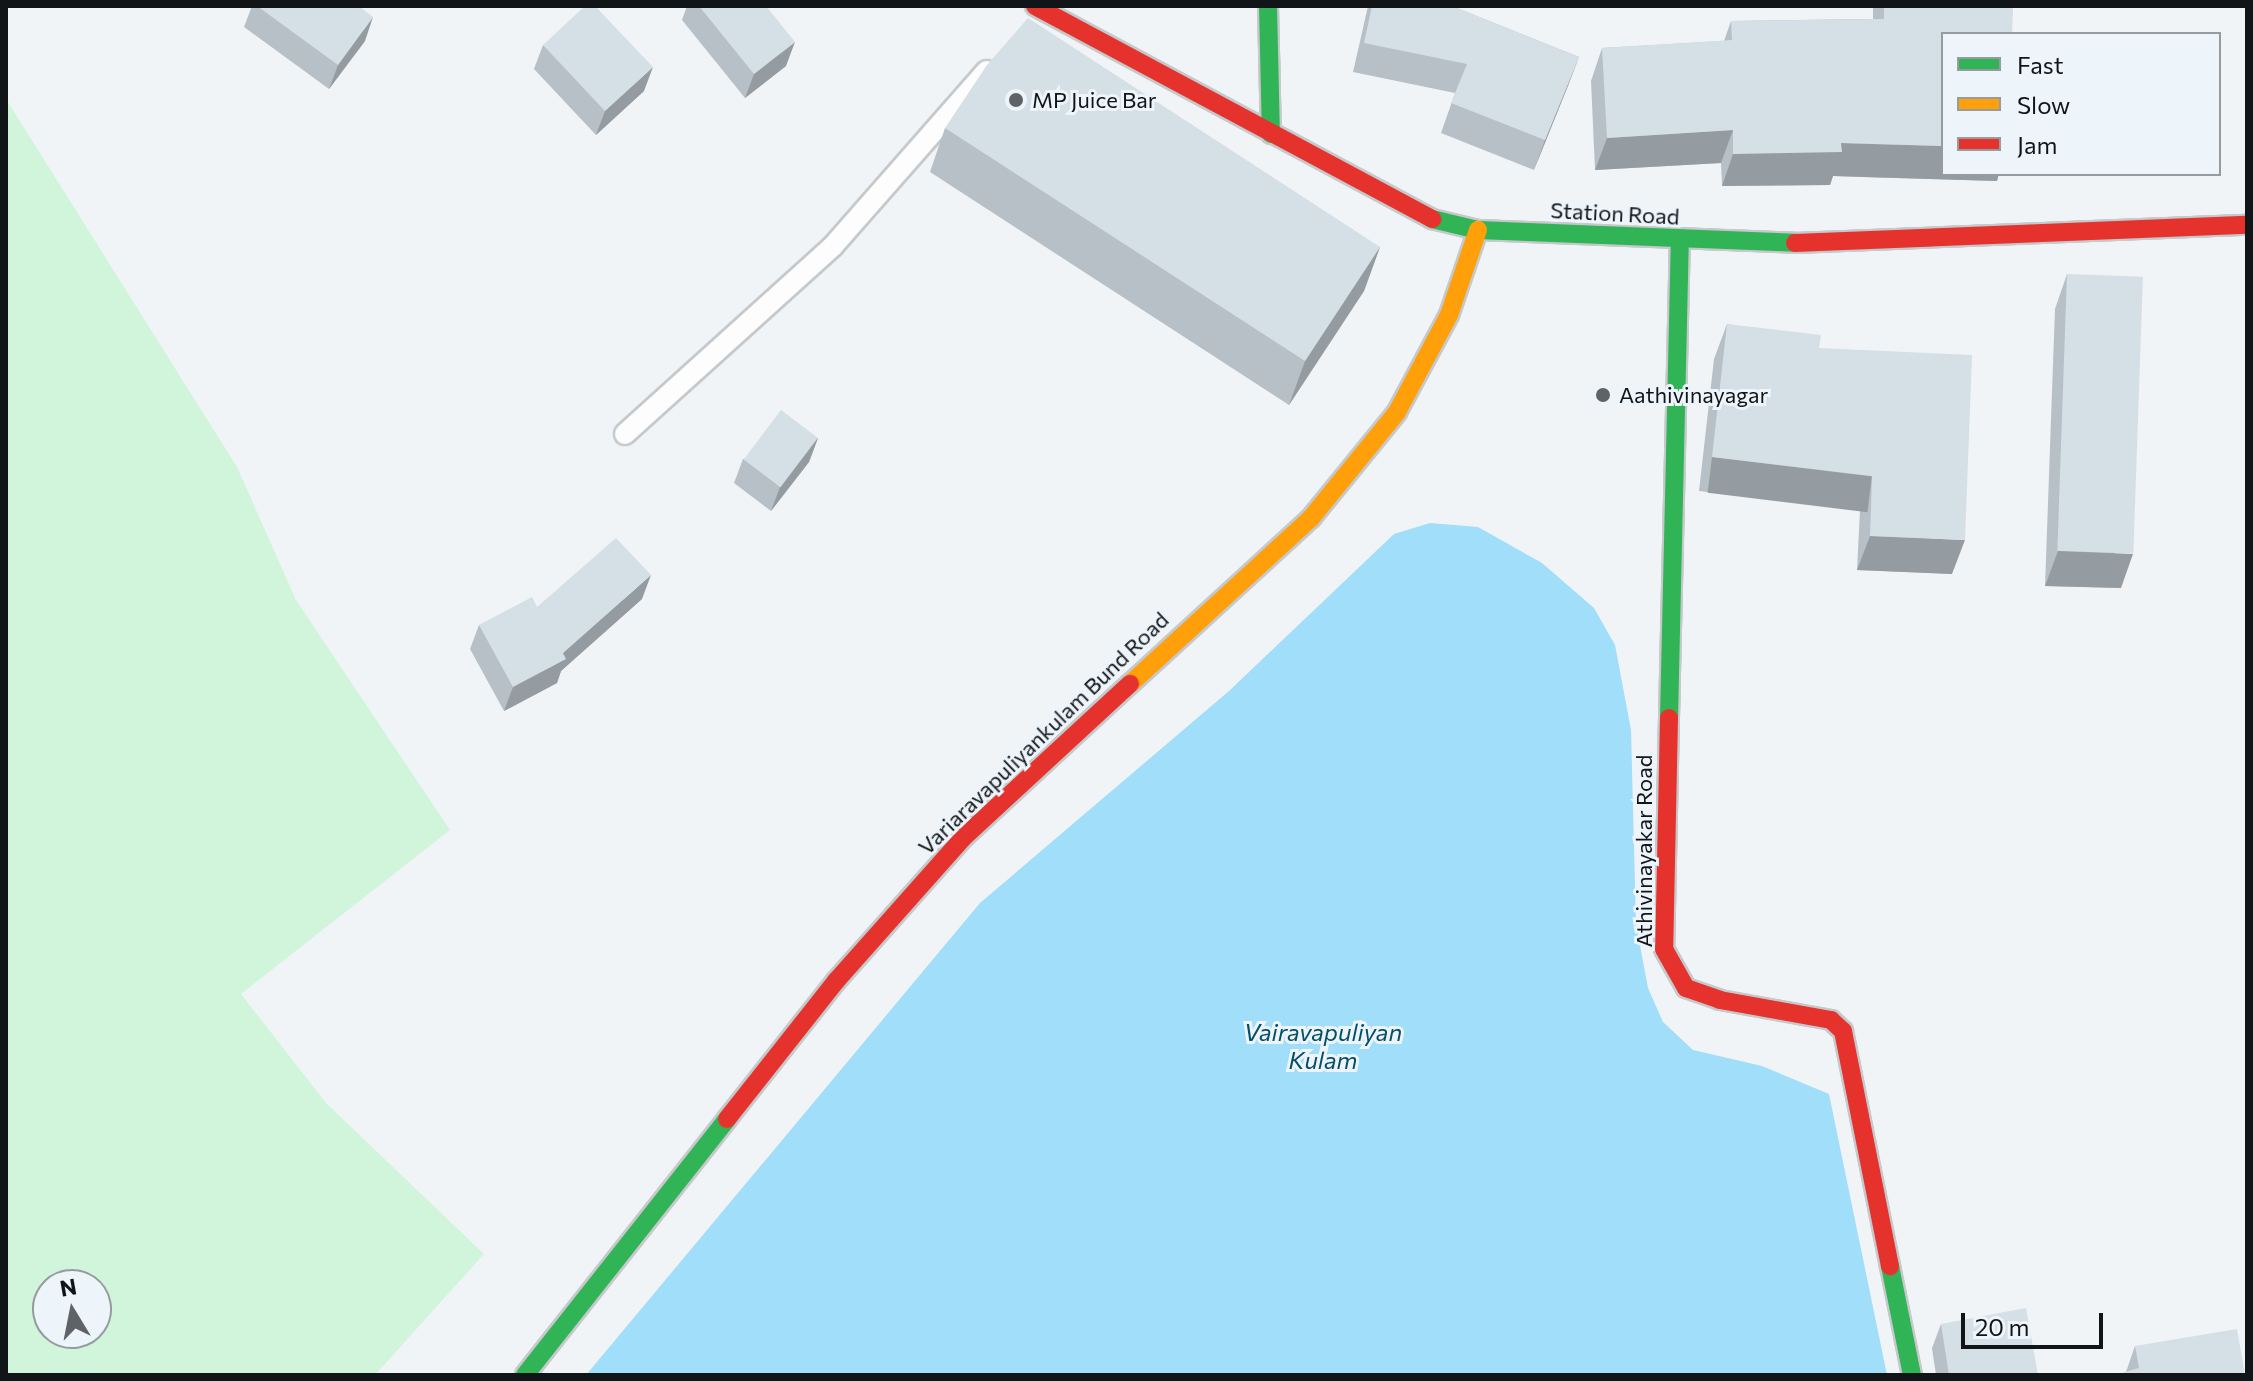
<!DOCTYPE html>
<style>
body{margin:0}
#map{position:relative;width:2253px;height:1381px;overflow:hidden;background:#f0f4f7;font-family:Commissioner,sans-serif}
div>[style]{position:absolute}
.green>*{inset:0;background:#d1f5db}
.water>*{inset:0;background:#a0defa}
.roads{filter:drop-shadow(2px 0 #c6c9cb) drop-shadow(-2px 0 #c6c9cb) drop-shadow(0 2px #c6c9cb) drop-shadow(0 -2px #c6c9cb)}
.lane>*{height:20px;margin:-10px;padding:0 10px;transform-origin:10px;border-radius:10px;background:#fdfdfe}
.fast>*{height:18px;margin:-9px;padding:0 9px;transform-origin:9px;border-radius:9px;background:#30b455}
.slow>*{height:18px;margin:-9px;padding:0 9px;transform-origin:9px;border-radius:9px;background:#ff9f0a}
.jam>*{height:18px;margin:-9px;padding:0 9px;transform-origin:9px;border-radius:9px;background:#e5322d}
.wall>*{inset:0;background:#b7c0c6}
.shaded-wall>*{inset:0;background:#959ca1;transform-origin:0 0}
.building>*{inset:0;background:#d5dfe6;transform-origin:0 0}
.dots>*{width:22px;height:22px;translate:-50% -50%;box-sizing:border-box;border:4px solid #edf4fa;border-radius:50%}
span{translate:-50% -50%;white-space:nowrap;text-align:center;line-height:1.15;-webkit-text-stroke:6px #edf4fa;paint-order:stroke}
.poi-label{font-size:22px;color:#121517}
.left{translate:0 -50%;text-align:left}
.street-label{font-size:22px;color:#121517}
.water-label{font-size:24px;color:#034f6a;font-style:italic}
.frame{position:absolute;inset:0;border:8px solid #121517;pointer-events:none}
.legend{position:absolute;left:1941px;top:32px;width:280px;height:144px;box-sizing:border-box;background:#edf4fa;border:2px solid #959b9f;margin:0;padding:10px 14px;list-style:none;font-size:24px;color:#121517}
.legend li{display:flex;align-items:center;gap:16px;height:40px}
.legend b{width:40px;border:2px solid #959b9f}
.north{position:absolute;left:32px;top:1269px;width:80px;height:80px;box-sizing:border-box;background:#edf4fa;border:2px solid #959b9f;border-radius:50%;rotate:350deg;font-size:22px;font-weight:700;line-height:32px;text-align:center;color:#121517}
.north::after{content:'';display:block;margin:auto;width:28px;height:36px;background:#606365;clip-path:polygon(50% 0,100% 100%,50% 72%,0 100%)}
.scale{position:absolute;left:1961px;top:1313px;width:142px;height:36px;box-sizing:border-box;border:4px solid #121517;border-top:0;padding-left:10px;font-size:24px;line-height:28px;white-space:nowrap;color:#121517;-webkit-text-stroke:6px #edf4fa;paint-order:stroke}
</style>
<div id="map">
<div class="green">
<div style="clip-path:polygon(evenodd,6px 99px,237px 467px,296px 600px,450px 830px,241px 994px,326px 1103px,484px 1254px,375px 1375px,6px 1375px,6px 99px,48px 1285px,96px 1285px,96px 1333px,48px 1333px,48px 1285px)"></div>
</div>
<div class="water">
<div style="clip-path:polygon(1430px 523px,1478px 527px,1542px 563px,1594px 608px,1615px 645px,1631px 730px,1636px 924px,1648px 988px,1663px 1022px,1693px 1050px,1762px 1066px,1829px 1094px,1887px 1375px,586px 1375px,980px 903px,1229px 691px,1394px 534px)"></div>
</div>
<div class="roads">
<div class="lane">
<div style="left:625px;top:434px;width:280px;rotate:-42.1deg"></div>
<div style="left:833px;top:246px;width:233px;rotate:-48.7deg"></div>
</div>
<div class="fast">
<div style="left:1268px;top:6px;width:128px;rotate:88.7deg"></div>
<div style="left:1432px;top:219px;width:47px;rotate:13.4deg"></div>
<div style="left:1478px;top:230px;width:317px;rotate:2.3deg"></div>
<div style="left:1669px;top:718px;width:477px;rotate:-88.7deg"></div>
<div style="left:1890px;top:1266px;width:111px;rotate:78.6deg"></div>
<div style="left:525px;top:1375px;width:326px;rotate:-51.7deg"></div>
</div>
<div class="slow">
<div style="left:1130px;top:684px;width:246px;rotate:-42.5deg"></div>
<div style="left:1311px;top:518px;width:136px;rotate:-50.9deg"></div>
<div style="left:1397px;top:412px;width:110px;rotate:-61.8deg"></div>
<div style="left:1449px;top:315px;width:90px;rotate:-71.2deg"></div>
</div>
<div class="jam">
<div style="left:1035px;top:6px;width:451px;rotate:28.2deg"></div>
<div style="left:1795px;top:243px;width:452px;rotate:-2.3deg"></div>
<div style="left:1669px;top:718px;width:231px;rotate:91.2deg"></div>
<div style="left:1664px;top:949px;width:45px;rotate:60.6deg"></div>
<div style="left:1686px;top:988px;width:36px;rotate:19deg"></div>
<div style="left:1720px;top:1000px;width:113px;rotate:10.2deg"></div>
<div style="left:1831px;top:1020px;width:16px;rotate:43deg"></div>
<div style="left:1843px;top:1031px;width:240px;rotate:78.7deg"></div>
<div style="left:727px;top:1119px;width:176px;rotate:-51.7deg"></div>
<div style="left:836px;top:981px;width:193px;rotate:-48.4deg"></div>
<div style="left:964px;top:837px;width:226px;rotate:-42.7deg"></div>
</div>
</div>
<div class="wall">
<div style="clip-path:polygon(252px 6px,359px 6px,365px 41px,329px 89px,244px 27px)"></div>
<div style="clip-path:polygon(687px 6px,766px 6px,786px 66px,745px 98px,682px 20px)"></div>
<div style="clip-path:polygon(1368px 6px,1452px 6px,1579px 57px,1534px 170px,1441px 133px,1455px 93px,1353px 72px)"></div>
<div style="clip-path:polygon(1873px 6px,2013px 6px,1997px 181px,1833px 176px,1830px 185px,1722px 186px,1721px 163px,1595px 170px,1591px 81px,1602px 48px,1724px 41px,1731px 21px,1873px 19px)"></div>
<div style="clip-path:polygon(543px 45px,644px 91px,596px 135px,534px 69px)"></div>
<div style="clip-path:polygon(945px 128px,1380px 247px,1364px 291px,1289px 405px,930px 172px)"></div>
<div style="clip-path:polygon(2067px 274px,2121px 588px,2045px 586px,2055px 309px)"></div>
<div style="clip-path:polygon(1727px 324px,1819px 348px,1952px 574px,1857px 570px,1860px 510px,1699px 491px,1714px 359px)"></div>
<div style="clip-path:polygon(818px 438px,809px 462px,771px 511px,734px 483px,743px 459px)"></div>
<div style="clip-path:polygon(642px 599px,561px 671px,557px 683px,504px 711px,470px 649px,479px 625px,537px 607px)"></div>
<div style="clip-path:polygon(1941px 1324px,2038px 1375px,1936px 1375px,1932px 1348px)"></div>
<div style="clip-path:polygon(2135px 1346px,2245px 1375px,2126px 1372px)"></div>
</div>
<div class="shaded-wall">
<div style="clip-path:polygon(373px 17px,365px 41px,329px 89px,338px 65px)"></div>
<div style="clip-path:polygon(795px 42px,786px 66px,745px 98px,754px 74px)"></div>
<div style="clip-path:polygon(1579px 57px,1568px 86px,1534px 170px,1545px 140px)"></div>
<div style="clip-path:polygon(653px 67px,644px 91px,596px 135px,605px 111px)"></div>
<div style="clip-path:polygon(1733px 130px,1721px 163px,1595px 170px,1607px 138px)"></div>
<div style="clip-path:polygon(1841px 143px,1943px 146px,1943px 174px,1999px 174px,1997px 181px,1833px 176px,1830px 185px,1722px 186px,1733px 154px)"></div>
<div style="clip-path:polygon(1380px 247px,1364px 291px,1289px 405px,1305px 361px)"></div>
<div style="clip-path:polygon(818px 438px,809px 462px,771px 511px,780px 487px)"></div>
<div style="left:1712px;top:457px;width:161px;height:36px;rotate:7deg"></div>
<div style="clip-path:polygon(1870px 536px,1965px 540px,1952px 574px,1857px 570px)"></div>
<div style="clip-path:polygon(2058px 551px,2133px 554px,2121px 588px,2045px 586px)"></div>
<div style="clip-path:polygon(651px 575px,642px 599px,561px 671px,557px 683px,504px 711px,513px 687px,563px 653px)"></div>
</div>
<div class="building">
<div style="clip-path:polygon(257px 6px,359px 6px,373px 17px,338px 65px)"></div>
<div style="clip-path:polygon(585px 6px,595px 6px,653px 67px,605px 111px,543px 45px)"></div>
<div style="clip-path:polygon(699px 6px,766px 6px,795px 42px,754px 74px)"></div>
<div style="clip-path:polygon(1372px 6px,1452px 6px,1579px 57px,1545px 140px,1451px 103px,1467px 64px,1364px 43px)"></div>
<div style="clip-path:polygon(1884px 6px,2013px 6px,2012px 34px,1943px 34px,1943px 146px,1841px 143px,1842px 152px,1733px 154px,1733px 130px,1607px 138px,1602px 48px,1732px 40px,1731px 21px,1884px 19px)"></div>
<div style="clip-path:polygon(1028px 18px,1380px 247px,1305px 361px,945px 128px,987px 65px)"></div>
<div style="left:2067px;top:274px;width:76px;height:277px;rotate:2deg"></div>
<div style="clip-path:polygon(1727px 324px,1821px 335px,1819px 348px,1972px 355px,1965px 540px,1870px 536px,1872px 476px,1712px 457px)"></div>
<div style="left:781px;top:410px;width:46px;height:62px;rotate:37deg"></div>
<div style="clip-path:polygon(616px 538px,651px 575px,563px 653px,566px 659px,513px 687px,479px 625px,532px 597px,537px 607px)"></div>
<div style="clip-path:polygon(2026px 1308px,2038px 1375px,1949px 1375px,1941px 1324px)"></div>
<div style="clip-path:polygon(2237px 1329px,2245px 1375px,2114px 1375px,2139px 1368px,2135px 1346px)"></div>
</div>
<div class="dots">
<div style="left:1016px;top:100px;background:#606365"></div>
<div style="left:1603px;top:395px;background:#606365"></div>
</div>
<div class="poi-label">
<span class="left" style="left:1032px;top:100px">MP Juice Bar</span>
<span class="left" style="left:1619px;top:395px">Aathivinayagar</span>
</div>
<div class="street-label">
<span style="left:1615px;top:213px;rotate:3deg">Station Road</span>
<span style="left:1043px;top:733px;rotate:-44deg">Variaravapuliyankulam Bund Road</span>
<span style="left:1644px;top:851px;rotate:-90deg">Athivinayakar Road</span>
</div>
<div class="water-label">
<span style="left:1323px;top:1046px">Vairavapuliyan<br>Kulam</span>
</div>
<div class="frame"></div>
<ul class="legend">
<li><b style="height:10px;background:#30b455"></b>Fast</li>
<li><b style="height:10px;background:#ff9f0a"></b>Slow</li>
<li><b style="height:10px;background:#e5322d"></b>Jam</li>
</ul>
<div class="north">N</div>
<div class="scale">20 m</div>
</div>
